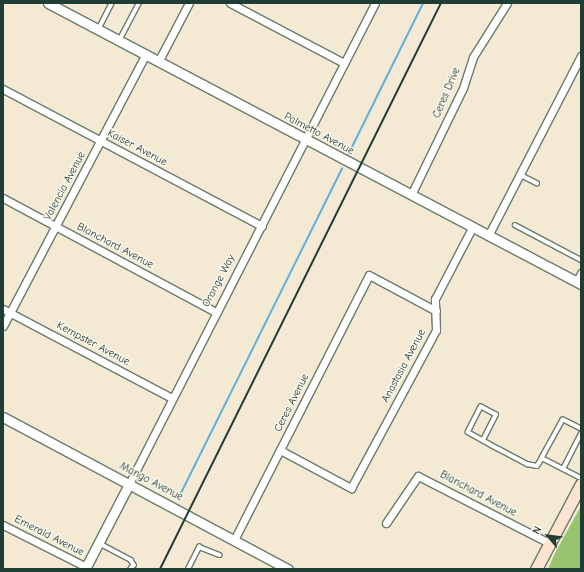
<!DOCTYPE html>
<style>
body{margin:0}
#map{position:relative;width:584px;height:572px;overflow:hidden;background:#f4ead3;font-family:"Comic Neue",sans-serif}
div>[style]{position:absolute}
.green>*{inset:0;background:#98c36f}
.stream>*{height:2px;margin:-1px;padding:0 1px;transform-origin:1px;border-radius:1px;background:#60b0db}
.roads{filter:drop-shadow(1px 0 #6a7a6c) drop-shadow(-1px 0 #6a7a6c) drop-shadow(0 1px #6a7a6c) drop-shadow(0 -1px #6a7a6c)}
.service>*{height:3.5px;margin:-1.75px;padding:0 1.75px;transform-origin:1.75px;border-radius:1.75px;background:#fff}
.minor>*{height:7px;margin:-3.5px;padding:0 3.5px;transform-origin:3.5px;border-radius:3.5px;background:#fff}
.tertiary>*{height:9px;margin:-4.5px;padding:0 4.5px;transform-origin:4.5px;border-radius:4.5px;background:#fff}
.secondary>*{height:11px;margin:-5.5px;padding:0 5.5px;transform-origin:5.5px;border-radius:5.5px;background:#fde4d1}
.rail>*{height:2px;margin:-1px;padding:0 1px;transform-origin:1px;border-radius:1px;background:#1f3d34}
span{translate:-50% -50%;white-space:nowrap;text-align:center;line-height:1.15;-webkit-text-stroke:3px #fbf7ec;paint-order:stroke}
.street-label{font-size:11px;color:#1f3d34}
.frame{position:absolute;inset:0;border:4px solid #1f3d34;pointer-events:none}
.north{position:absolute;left:528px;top:516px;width:40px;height:40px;-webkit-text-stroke:3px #fbf7ec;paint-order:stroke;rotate:298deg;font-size:11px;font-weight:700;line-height:16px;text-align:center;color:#1f3d34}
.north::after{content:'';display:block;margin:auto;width:14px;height:18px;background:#1f3d34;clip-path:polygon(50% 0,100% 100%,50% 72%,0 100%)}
</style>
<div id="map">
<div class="green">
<div style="clip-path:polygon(581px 506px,581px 569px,548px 569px,554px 555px)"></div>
</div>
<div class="stream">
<div style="left:348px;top:155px;width:169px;rotate:-63.7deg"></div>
<div style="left:179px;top:497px;width:367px;rotate:-63.6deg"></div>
</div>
<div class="roads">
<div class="service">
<div style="left:99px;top:28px;width:28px;rotate:-63deg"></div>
<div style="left:120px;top:39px;width:41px;rotate:-62.2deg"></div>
<div style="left:521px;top:175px;width:18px;rotate:27deg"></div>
<div style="left:515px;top:225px;width:75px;rotate:27.9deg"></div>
<div style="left:576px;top:281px;width:10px;rotate:-61deg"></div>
<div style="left:581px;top:429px;width:20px;rotate:-153deg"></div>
<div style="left:563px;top:420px;width:43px;rotate:118.9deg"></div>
<div style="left:542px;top:458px;width:44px;rotate:27.1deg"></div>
<div style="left:483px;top:440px;width:28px;rotate:-63deg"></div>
<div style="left:496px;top:415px;width:17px;rotate:-152deg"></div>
<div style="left:481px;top:407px;width:28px;rotate:117deg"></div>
<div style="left:468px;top:432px;width:35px;rotate:29deg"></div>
<div style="left:499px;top:449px;width:32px;rotate:28deg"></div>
<div style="left:527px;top:464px;width:10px;rotate:11deg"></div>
<div style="left:537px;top:466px;width:9px;rotate:-58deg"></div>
<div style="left:563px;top:469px;width:39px;rotate:-63deg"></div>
<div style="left:99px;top:543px;width:36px;rotate:28deg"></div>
<div style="left:131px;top:560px;width:6px;rotate:59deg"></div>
<div style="left:134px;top:565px;width:5px;rotate:127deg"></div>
<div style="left:188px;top:569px;width:25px;rotate:-63deg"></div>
<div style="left:199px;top:547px;width:22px;rotate:21deg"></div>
</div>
<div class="minor">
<div style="left:230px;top:3px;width:129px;rotate:27.8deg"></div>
<div style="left:158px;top:62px;width:67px;rotate:-62.3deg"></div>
<div style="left:3px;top:89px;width:293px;rotate:27.9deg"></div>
<div style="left:411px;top:195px;width:119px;rotate:-64.1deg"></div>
<div style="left:463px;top:88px;width:33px;rotate:-72deg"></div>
<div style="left:473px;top:57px;width:64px;rotate:-57.8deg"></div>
<div style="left:3px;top:198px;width:242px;rotate:28.2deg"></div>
<div style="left:488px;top:236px;width:203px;rotate:-62.7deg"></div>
<div style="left:3px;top:309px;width:191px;rotate:27.8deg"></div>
<div style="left:3px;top:326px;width:306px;rotate:-62.3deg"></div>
<div style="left:280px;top:450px;width:81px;rotate:28.2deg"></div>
<div style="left:351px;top:488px;width:179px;rotate:-61.7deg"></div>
<div style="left:436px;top:330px;width:31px;rotate:-92deg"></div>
<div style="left:435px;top:299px;width:80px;rotate:-62.5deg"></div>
<div style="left:129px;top:484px;width:540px;rotate:-62.91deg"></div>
<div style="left:386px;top:523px;width:57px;rotate:-55.8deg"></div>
<div style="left:418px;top:476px;width:147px;rotate:27.1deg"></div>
<div style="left:3px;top:525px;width:93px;rotate:26.8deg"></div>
<div style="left:234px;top:540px;width:297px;rotate:-63deg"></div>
<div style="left:369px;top:275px;width:76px;rotate:28.2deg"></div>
</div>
<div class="tertiary">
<div style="left:48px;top:3px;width:603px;rotate:27.8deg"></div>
<div style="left:3px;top:417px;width:323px;rotate:28.1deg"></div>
<div style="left:85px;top:569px;width:96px;rotate:-62.6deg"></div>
</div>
<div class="secondary">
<div style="left:536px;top:569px;width:96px;rotate:-62.1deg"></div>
</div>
</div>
<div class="rail">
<div style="left:160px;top:569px;width:632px;rotate:-63.6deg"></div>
</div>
<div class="street-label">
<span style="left:447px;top:93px;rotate:-67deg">Ceres Drive</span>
<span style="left:319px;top:134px;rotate:28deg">Palmetto Avenue</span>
<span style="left:137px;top:148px;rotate:28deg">Kaiser Avenue</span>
<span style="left:65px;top:186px;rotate:-62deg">Valencia Avenue</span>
<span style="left:115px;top:246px;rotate:28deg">Blanchard Avenue</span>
<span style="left:219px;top:281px;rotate:-62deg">Orange Way</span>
<span style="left:93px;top:344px;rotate:28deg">Kempster Avenue</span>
<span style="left:404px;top:366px;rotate:-62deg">Anastasia Avenue</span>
<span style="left:292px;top:403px;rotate:-63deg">Ceres Avenue</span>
<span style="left:151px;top:482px;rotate:28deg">Mango Avenue</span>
<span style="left:478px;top:494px;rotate:28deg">Blanchard Avenue</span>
<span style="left:49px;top:536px;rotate:27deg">Emerald Avenue</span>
</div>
<div class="frame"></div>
<div class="north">N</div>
</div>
